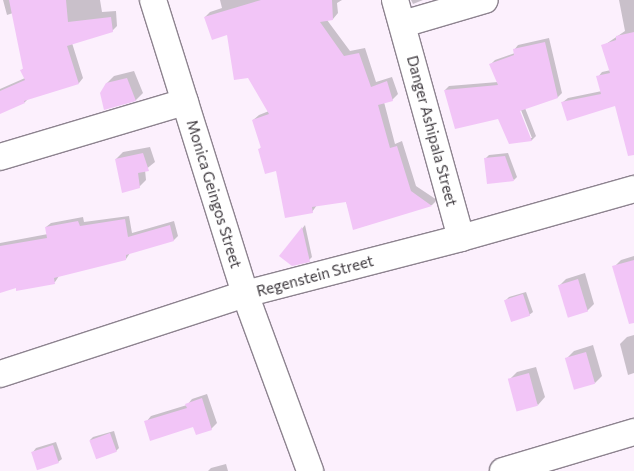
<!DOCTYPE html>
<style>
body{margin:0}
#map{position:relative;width:634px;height:471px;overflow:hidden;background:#fcf0fd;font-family:Commissioner,sans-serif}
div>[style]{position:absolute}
.shadow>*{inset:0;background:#0003}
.building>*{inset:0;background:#f2c5f7;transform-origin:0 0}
.roads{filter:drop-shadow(1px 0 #8d838f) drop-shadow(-1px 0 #8d838f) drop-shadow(0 1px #8d838f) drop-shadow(0 -1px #8d838f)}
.street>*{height:26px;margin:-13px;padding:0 13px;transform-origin:13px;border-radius:13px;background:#fff}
span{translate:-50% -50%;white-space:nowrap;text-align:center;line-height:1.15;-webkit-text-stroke:4px #fff;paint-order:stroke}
.street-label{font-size:15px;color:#3f3a3f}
</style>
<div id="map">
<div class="shadow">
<div style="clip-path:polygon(3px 0,100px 0,102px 12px,116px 11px,117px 26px,112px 31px,72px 43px,83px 78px,79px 83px,29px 98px,25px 102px,0 113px,0 89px,25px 78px,22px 70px,24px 67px,13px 13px,7px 15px)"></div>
<div style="clip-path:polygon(220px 0,342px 0,337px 3px,338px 13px,333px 19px,327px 20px,350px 51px,365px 48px,376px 82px,392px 77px,398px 94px,392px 100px,384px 102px,395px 144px,402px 141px,416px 186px,437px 200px,432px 205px,354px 229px,346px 201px,317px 205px,312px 212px,259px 150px,262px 146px,253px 120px,259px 115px,269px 111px,228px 33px,205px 17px,210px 12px,222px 8px)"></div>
<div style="clip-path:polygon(411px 0,423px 0,413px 4px)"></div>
<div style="clip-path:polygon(619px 0,634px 0,634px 137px,616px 105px,563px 102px,568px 98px,602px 91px,598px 77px,602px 72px,611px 70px,603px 46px,625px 31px)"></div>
<div style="clip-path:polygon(evenodd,549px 38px,562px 93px,558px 97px,525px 108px,536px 136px,532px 140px,510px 143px,499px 117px,445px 90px,449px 86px,498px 82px,491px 64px,495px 60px,515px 53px,514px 50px,518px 45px,549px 38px,517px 105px,519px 105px,532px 138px,530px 138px,517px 105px)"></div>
<div style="clip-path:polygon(134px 71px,143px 93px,136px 100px,105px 109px,107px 83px,114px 76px)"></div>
<div style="clip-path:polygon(150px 147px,155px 162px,145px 170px,146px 180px,139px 187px,116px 159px,123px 152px)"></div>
<div style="clip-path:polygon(508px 153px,517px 177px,514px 180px,485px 159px,489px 155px)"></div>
<div style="clip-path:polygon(129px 216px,132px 233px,174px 221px,178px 236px,174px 240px,130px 253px,126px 259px,59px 276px,55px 282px,17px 290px,17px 286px,0 292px,0 243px,48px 234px,46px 227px,51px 223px,83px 217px,84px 222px)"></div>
<div style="clip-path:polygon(305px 225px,312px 257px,309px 260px,281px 256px)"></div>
<div style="clip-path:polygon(634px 256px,634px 294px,614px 267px,621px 260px)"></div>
<div style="clip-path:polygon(585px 273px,594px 304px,587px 311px,559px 286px,566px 279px)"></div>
<div style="clip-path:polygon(526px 292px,533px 312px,529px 315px,506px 300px,509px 297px)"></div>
<div style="clip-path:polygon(634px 335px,634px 373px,628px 375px,620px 344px,627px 337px)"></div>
<div style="clip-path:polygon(593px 345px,602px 376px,595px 383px,567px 358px,574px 351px)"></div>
<div style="clip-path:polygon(536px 367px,545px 397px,538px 405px,510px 379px,517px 372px)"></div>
<div style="clip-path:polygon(207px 394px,217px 423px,211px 429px,146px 422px,151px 416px,187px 405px,192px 399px)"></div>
<div style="clip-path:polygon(114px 431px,119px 448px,116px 451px,90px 440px,93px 437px)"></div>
<div style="clip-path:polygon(56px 442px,62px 459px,58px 462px,33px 452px,36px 448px)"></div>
<div style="clip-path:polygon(226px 464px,228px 471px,208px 471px,211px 468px)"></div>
</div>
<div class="building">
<div style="clip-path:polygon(9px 0,66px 0,68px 22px,111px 17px,113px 32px,67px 46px,79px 84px,24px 101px,25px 103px,0 114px,0 91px,25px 80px,20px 70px,23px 69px)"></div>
<div style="clip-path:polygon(261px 0,332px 0,333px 20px,320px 22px,344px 56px,359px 53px,371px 87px,387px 81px,393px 101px,378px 105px,390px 148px,397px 146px,411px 191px,432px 206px,353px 230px,346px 202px,312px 207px,313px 213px,285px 218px,276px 171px,265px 174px,258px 149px,261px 148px,252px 120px,269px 114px,248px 78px,234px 80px,227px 35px,212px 40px,204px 17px)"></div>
<div style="clip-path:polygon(634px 32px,634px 155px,628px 156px,615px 106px,567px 121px,561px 102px,601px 94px,596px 76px,610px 73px,601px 45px,616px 40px,616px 36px)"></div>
<div style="clip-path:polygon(545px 42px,558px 98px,520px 111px,532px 141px,509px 144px,498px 119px,455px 129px,444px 90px,498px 85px,489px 64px,514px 55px,513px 49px)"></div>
<div style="clip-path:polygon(127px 78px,136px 101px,104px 110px,100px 93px,106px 83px)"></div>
<div style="clip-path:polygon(143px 153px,149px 171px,138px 173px,140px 188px,122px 193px,115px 159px)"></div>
<div style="clip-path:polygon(505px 156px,514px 181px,487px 184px,484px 158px)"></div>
<div style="clip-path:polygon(125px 219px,128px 237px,170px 225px,174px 241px,126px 255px,126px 260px,54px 278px,55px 284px,16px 291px,16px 288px,0 293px,0 246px,47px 238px,45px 227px,78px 221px,80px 226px)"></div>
<div style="clip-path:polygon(302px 227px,310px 262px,292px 266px,279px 256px)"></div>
<div style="clip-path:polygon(634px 260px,634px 323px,629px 324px,612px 266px)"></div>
<div style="left:578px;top:279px;width:34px;height:21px;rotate:73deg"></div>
<div style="left:523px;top:294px;width:23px;height:20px;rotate:72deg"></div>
<div style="left:586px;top:352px;width:33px;height:22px;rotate:74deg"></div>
<div style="left:529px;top:373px;width:34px;height:22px;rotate:75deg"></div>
<div style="clip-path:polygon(202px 398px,212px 430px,196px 435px,193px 427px,150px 441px,144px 421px,187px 408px,185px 404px)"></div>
<div style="left:110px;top:433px;width:20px;height:22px;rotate:70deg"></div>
<div style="left:53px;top:445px;width:19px;height:23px;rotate:72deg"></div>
</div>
<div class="roads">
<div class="street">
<div style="left:153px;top:0;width:308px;rotate:72.6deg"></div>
<div style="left:245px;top:294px;width:189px;rotate:69.8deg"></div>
<div style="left:395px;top:0;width:247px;rotate:74.5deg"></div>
<div style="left:403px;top:24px;width:85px;rotate:-16.3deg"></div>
<div style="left:0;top:157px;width:193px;rotate:-16.6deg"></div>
<div style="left:0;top:374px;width:258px;rotate:-18.1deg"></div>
<div style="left:245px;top:294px;width:223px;rotate:-14.5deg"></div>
<div style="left:461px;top:238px;width:180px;rotate:-15.8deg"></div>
<div style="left:503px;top:471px;width:137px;rotate:-16.6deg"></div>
</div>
</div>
<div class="street-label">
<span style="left:432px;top:131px;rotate:75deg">Danger Ashipala Street</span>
<span style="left:214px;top:194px;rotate:73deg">Monica Geingos Street</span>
<span style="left:315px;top:276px;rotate:-15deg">Regenstein Street</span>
</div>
</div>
